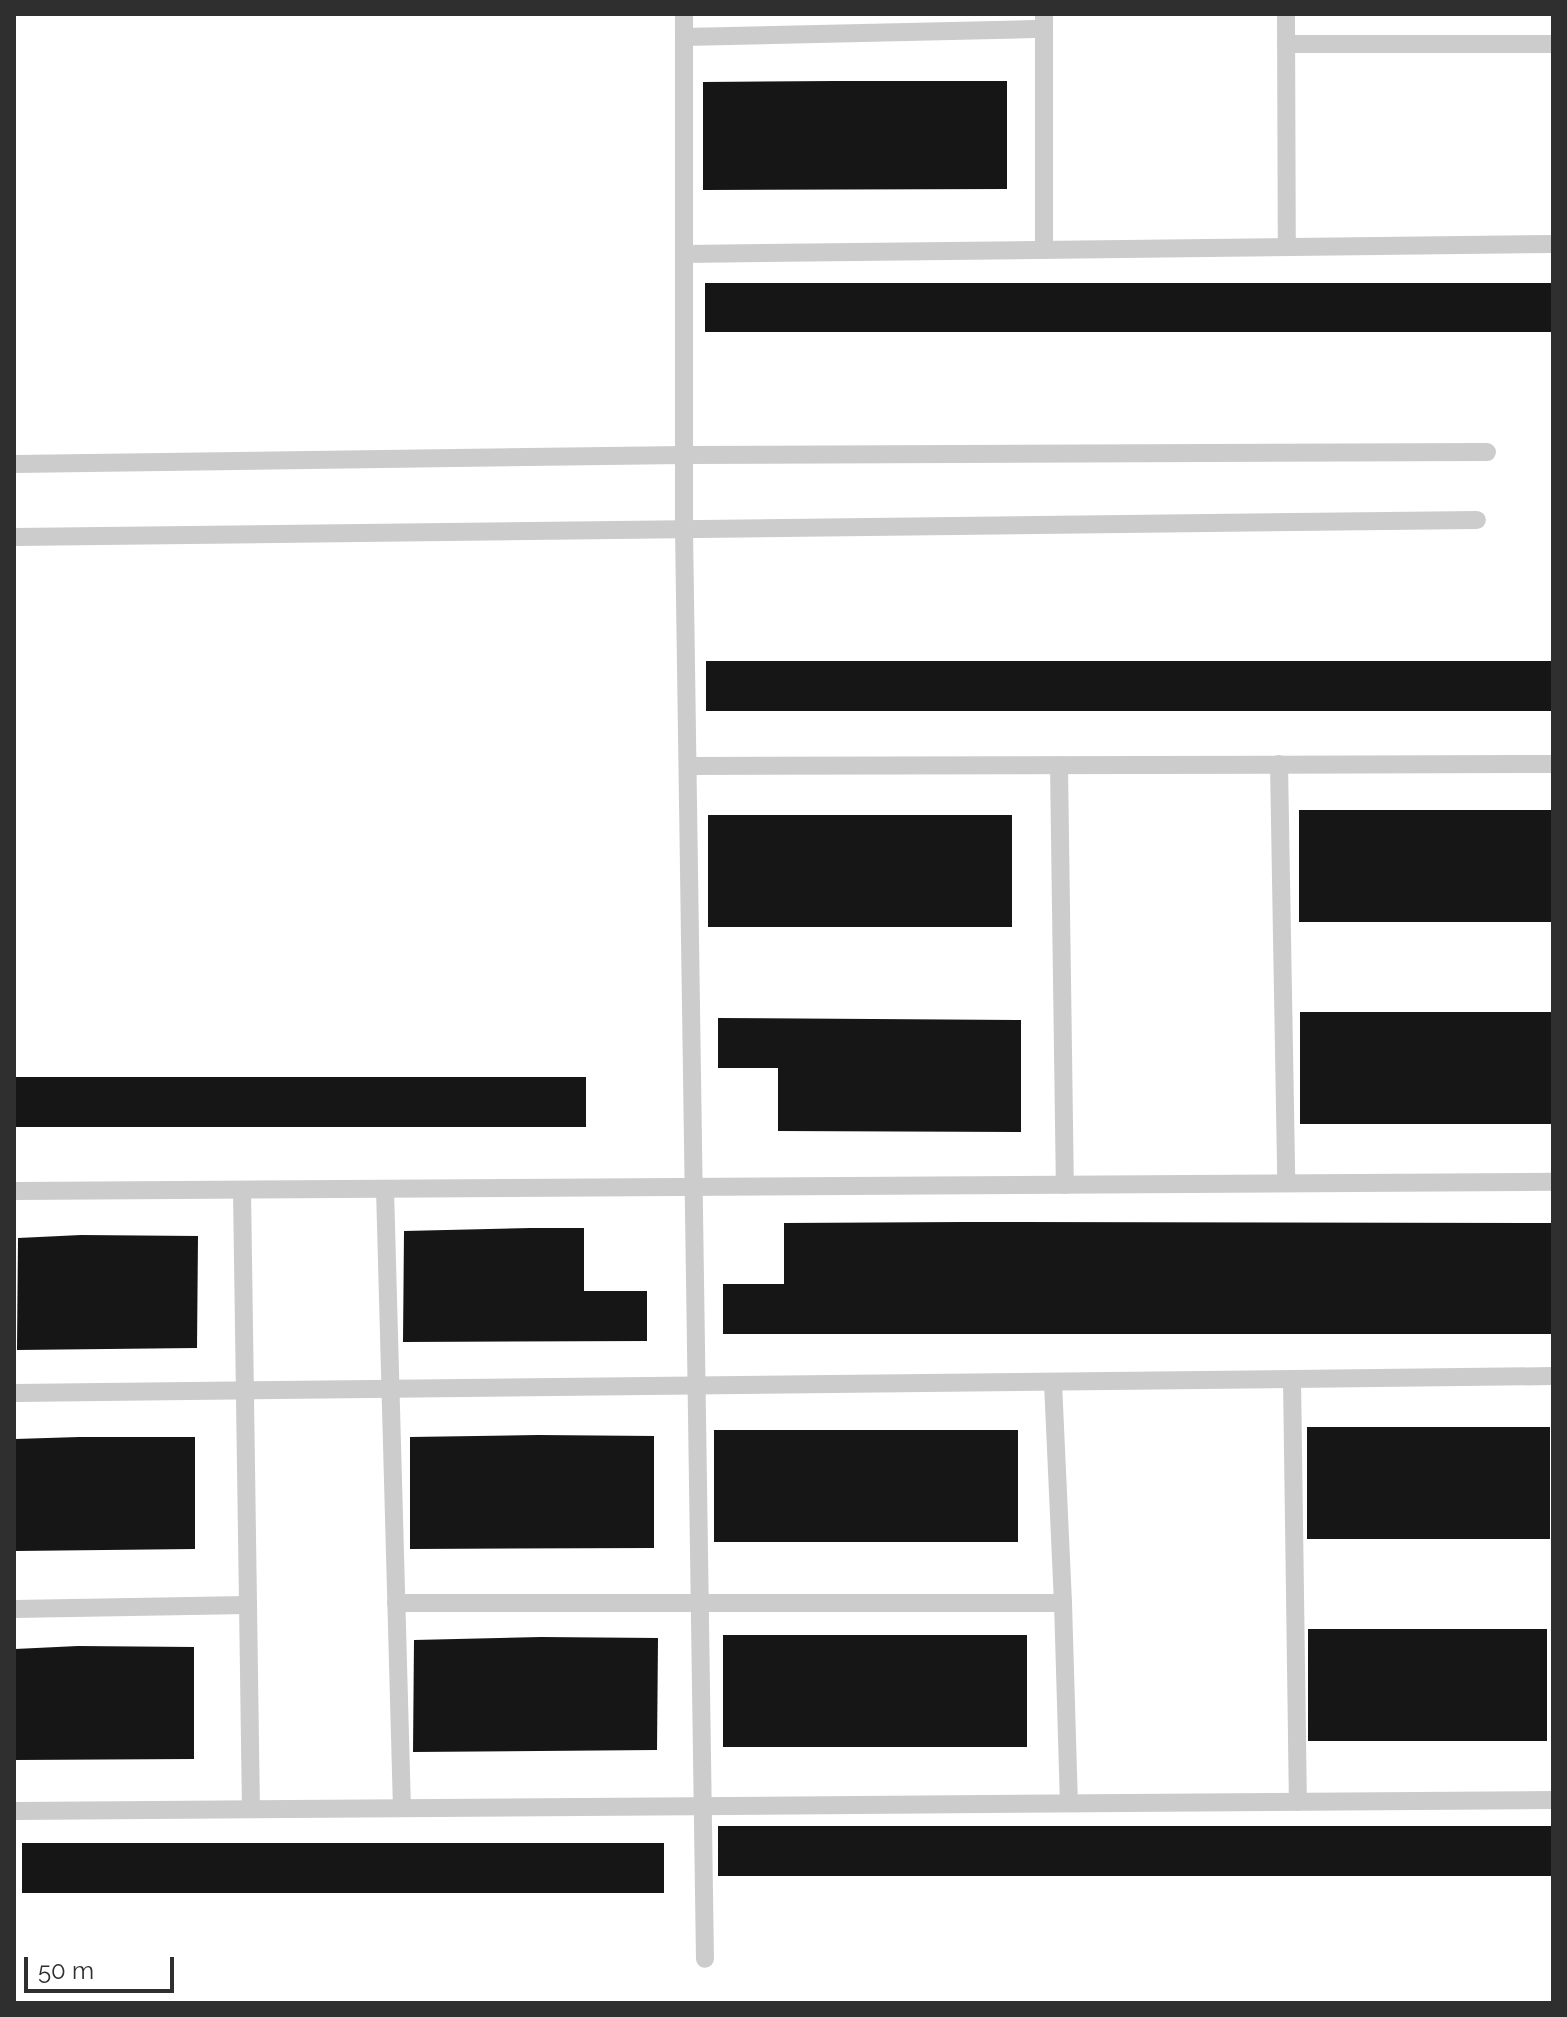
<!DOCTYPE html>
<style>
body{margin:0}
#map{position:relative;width:1567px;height:2017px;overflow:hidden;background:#fff;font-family:Raleway,sans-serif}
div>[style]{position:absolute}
.building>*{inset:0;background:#161616;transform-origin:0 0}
.minor>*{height:18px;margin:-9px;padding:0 9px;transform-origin:9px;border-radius:9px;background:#ccc}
span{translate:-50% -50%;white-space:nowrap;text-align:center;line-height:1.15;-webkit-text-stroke:8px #fff;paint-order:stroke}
.frame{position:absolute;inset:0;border:16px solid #2f2f2f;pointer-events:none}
.scale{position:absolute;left:24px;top:1957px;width:150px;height:36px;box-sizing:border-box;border:4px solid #2f2f2f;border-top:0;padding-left:10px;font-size:24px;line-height:28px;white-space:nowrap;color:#2f2f2f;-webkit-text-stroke:6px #fff;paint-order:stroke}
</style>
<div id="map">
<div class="building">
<div style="clip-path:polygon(835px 81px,1007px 81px,1007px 189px,703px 190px,703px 82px)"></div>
<div style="left:1553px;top:283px;width:49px;height:848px;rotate:90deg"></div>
<div style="left:1553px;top:661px;width:50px;height:847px;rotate:90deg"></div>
<div style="left:1299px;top:810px;width:254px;height:112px"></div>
<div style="left:708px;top:815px;width:304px;height:112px"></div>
<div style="left:1300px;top:1012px;width:253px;height:112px"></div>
<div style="clip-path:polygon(718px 1018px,1021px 1020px,1021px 1132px,778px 1131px,778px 1068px,718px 1068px)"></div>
<div style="left:586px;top:1077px;width:50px;height:572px;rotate:90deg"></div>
<div style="clip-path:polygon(965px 1222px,1553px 1223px,1553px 1334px,723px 1334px,723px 1284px,784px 1284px,784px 1223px)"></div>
<div style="clip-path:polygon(531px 1228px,584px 1228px,584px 1291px,647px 1291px,647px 1341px,403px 1342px,404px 1231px)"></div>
<div style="clip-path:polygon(81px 1235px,198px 1236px,197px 1348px,17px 1350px,18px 1238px)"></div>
<div style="left:1307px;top:1427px;width:243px;height:112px"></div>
<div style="left:714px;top:1430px;width:304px;height:112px"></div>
<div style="clip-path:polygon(538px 1435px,654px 1436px,654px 1548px,410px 1549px,410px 1437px)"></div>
<div style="clip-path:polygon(79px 1437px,195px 1437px,195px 1549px,15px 1551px,15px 1439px)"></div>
<div style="left:1308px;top:1629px;width:239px;height:112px"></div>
<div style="left:723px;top:1635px;width:304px;height:112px"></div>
<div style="clip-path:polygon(541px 1637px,658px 1638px,657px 1750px,413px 1752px,414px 1640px)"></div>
<div style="clip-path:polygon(78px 1646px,194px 1647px,194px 1759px,14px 1760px,15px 1649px)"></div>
<div style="left:1552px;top:1826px;width:50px;height:834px;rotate:90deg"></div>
<div style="left:664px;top:1843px;width:50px;height:642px;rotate:90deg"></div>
</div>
<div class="minor">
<div style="left:684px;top:14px;width:515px;rotate:90deg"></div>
<div style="left:684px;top:529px;width:1430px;rotate:89.16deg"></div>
<div style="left:1044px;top:14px;width:236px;rotate:90deg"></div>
<div style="left:1286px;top:14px;width:233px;rotate:89.8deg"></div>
<div style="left:684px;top:37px;width:360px;rotate:-1.3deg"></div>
<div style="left:1286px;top:44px;width:267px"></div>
<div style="left:684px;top:254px;width:869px;rotate:-0.66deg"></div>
<div style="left:14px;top:464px;width:670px;rotate:-0.77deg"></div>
<div style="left:684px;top:455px;width:803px;rotate:-0.21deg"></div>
<div style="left:14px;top:537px;width:1463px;rotate:-0.67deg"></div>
<div style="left:1279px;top:764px;width:419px;rotate:89deg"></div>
<div style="left:1059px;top:765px;width:420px;rotate:89.2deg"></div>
<div style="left:688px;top:766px;width:865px;rotate:-0.13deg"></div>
<div style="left:385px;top:1189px;width:619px;rotate:88.43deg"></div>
<div style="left:242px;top:1190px;width:619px;rotate:89.17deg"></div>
<div style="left:14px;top:1191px;width:1539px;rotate:-0.34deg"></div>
<div style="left:1292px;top:1379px;width:423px;rotate:89.2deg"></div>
<div style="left:14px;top:1393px;width:1539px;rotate:-0.63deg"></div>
<div style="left:396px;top:1603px;width:667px"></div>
<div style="left:1063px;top:1603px;width:221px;rotate:-92.6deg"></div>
<div style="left:1063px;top:1603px;width:200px;rotate:88.3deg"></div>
<div style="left:14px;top:1609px;width:234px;rotate:-1deg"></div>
<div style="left:14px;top:1811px;width:1539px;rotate:-0.41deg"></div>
</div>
<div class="frame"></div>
<div class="scale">50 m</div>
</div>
